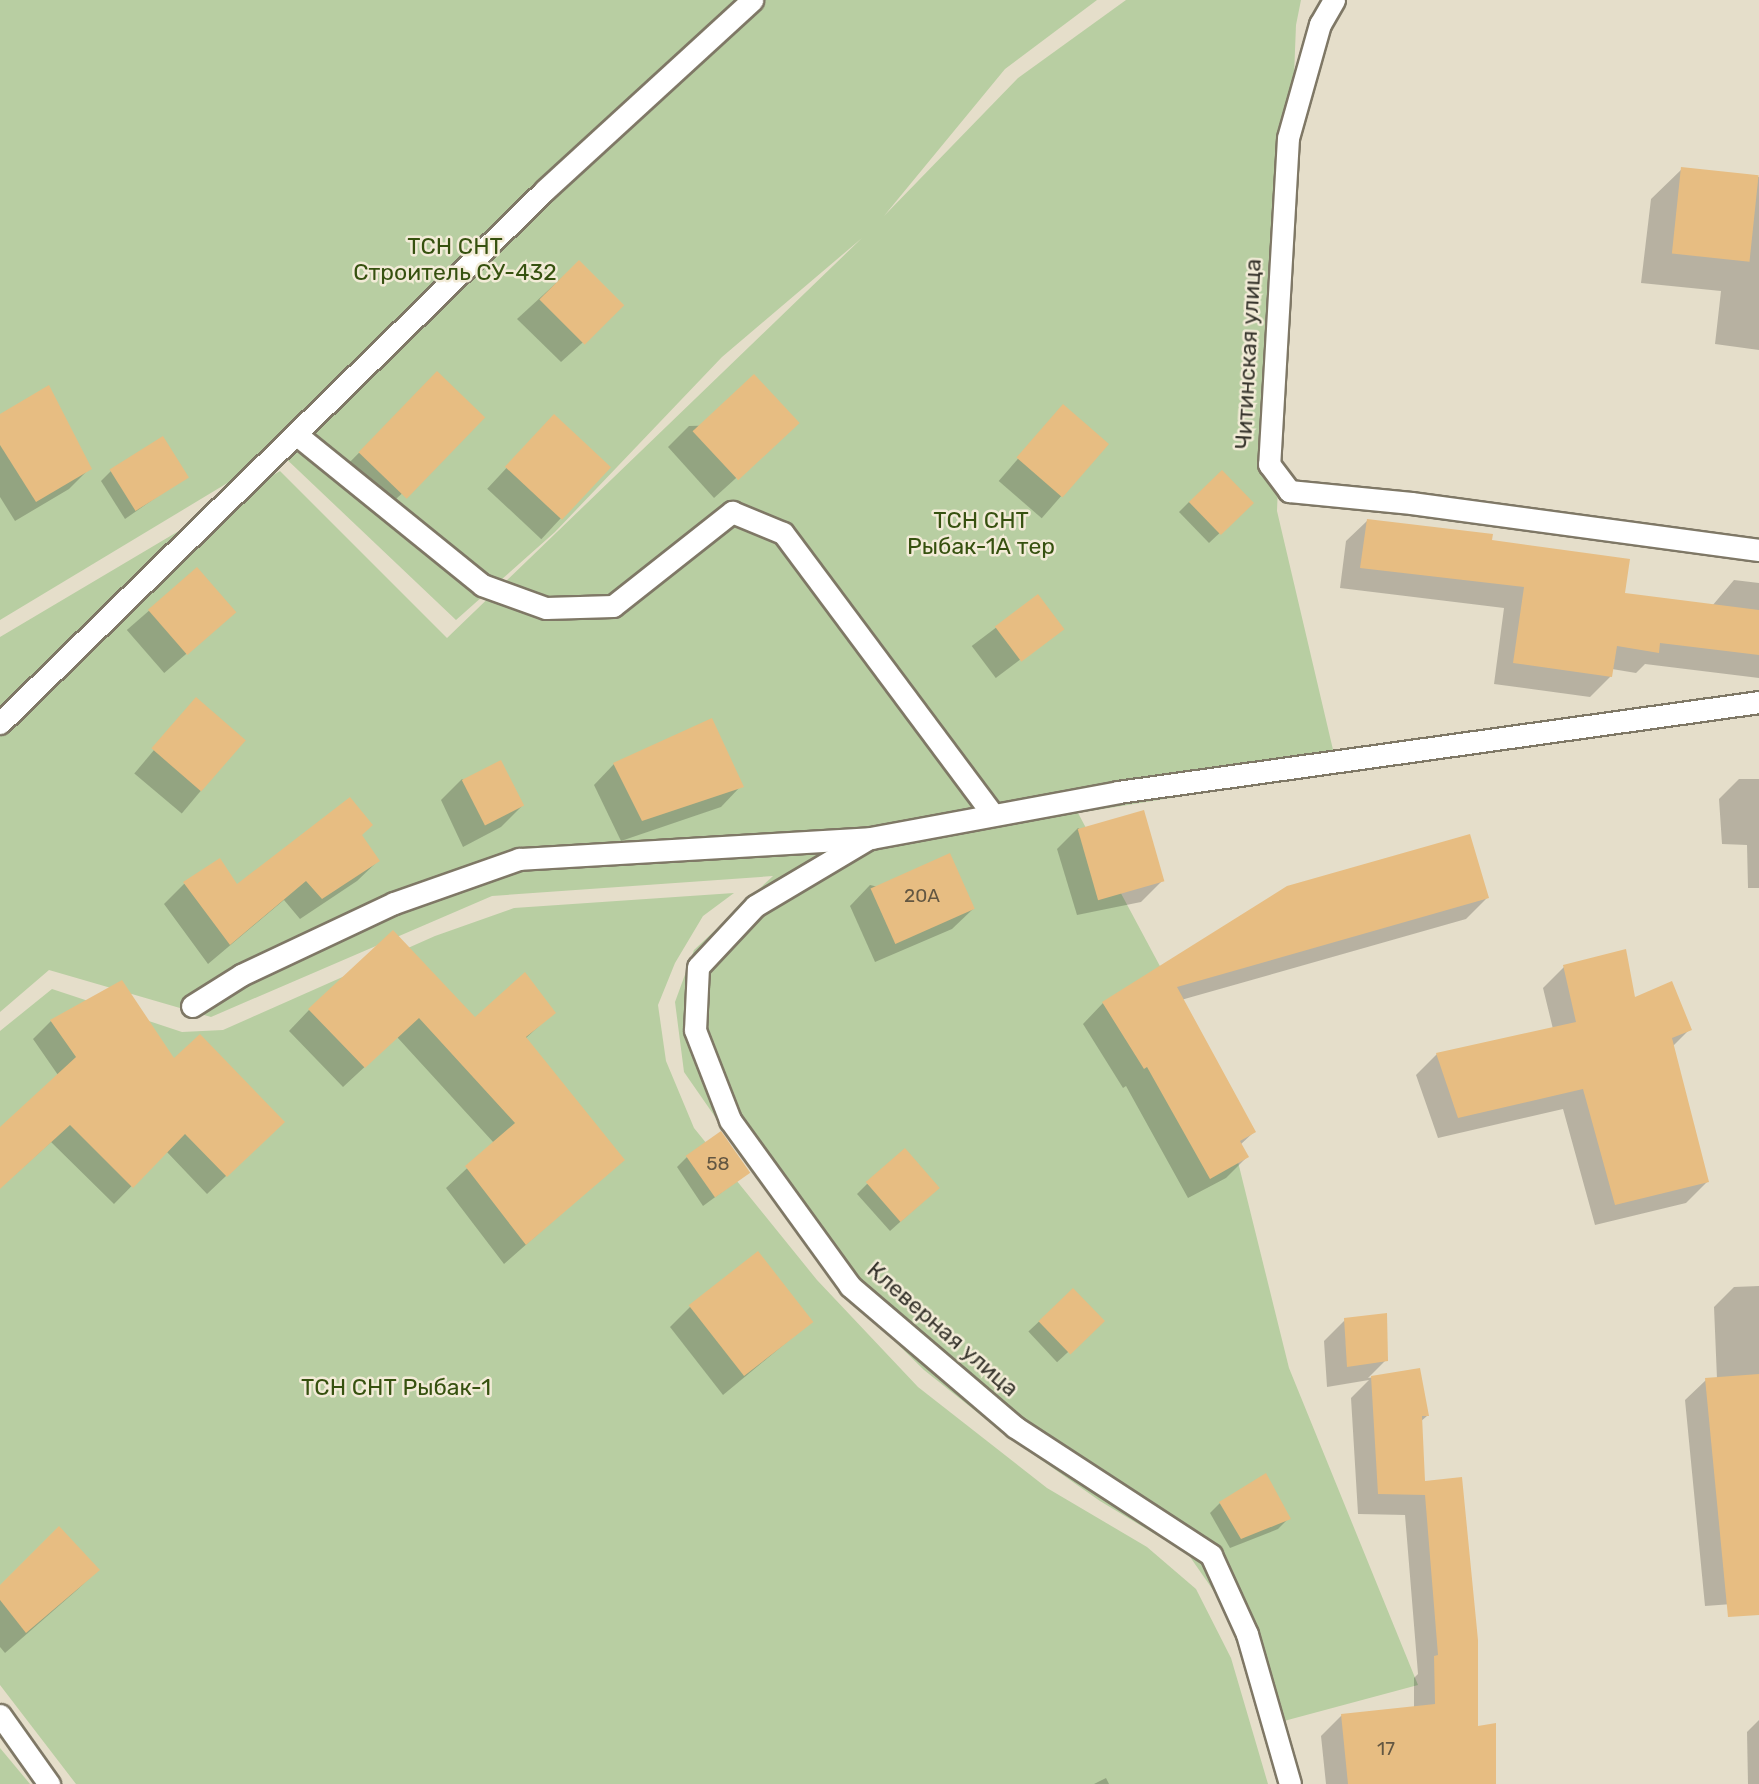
<!DOCTYPE html>
<meta charset="utf-8">
<style>
body{margin:0}
#map{position:relative;width:1759px;height:1784px;overflow:hidden;background:#e5deca;font-family:Rubik,sans-serif}
div>[style]{position:absolute}
.green>*{inset:0;background:#b8cea2}
.shadow>*{inset:0;background:#0003;transform-origin:0 0}
.building>*{inset:0;background:#e7bd82;transform-origin:0 0}
.roads{filter:drop-shadow(2px 0 #7f7866) drop-shadow(-2px 0 #7f7866) drop-shadow(0 2px #7f7866) drop-shadow(0 -2px #7f7866)}
.service>*{height:21px;margin:-10.5px;padding:0 10.5px;transform-origin:10.5px;border-radius:10.5px;background:#fff}
span{translate:-50% -50%;white-space:nowrap;text-align:center;line-height:1.15;-webkit-text-stroke:5px #f2ebd7;paint-order:stroke}
.number-label{font-size:19px;color:#635742}
.number-label span{-webkit-text-stroke-width:0}
.park-label{font-size:23px;color:#36510f}
.street-label{font-size:23px;color:#37352d}
</style>
<div id="map">
<div class="green">
<div style="clip-path:polygon(0 0,1097px 0,1005px 69px,884px 216px,1018px 78px,1126px 0,1301px 0,1296px 25px,1277px 511px,1338px 771px,1078px 813px,1215px 1069px,1289px 1368px,1418px 1685px,1284px 1721px,1220px 1600px,1188px 1554px,1100px 1501px,1007px 1436px,924px 1370px,876px 1323px,784px 1216px,684px 1072px,675px 1002px,694px 950px,773px 876px,492px 896px,211px 1017px,49px 970px,0 1012px,0 637px,280px 471px,447px 638px,862px 238px,722px 357px,555px 532px,456px 620px,279px 452px,0 620px)"></div>
<div style="clip-path:polygon(734px 893px,703px 916px,675px 963px,658px 1005px,666px 1061px,694px 1128px,817px 1280px,918px 1387px,1047px 1488px,1147px 1547px,1196px 1589px,1231px 1658px,1268px 1784px,76px 1784px,0 1685px,0 1031px,52px 989px,182px 1032px,223px 1030px,435px 936px,514px 908px)"></div>
<div style="clip-path:polygon(0 1748px,30px 1784px,0 1784px)"></div>
</div>
<div class="shadow">
<div style="clip-path:polygon(1682px 169px,1759px 177px,1759px 350px,1715px 344px,1721px 291px,1641px 283px,1651px 199px)"></div>
<div style="clip-path:polygon(579px 262px,601px 326px,561px 362px,517px 319px)"></div>
<div style="clip-path:polygon(437px 374px,462px 438px,383px 511px,339px 473px)"></div>
<div style="left:1063px;top:407px;width:57px;height:98px;rotate:41deg"></div>
<div style="clip-path:polygon(0 416px,90px 468px,69px 489px,15px 521px,0 497px)"></div>
<div style="left:554px;top:417px;width:74px;height:98px;rotate:43deg"></div>
<div style="clip-path:polygon(797px 423px,714px 498px,668px 447px,689px 426px)"></div>
<div style="clip-path:polygon(111px 471px,187px 476px,125px 519px,101px 481px)"></div>
<div style="clip-path:polygon(1189px 502px,1241px 513px,1209px 543px,1179px 512px)"></div>
<div style="clip-path:polygon(1367px 521px,1490px 542px,1623px 594px,1712px 606px,1734px 580px,1759px 583px,1759px 678px,1645px 664px,1636px 673px,1612px 669px,1611px 676px,1590px 697px,1494px 684px,1504px 608px,1340px 588px,1346px 541px)"></div>
<div style="left:197px;top:569px;width:57px;height:93px;rotate:49deg"></div>
<div style="left:1038px;top:596px;width:40px;height:83px;rotate:53deg"></div>
<div style="left:196px;top:700px;width:62px;height:96px;rotate:40deg"></div>
<div style="clip-path:polygon(614px 764px,741px 786px,721px 807px,621px 841px,594px 785px)"></div>
<div style="clip-path:polygon(462px 779px,522px 806px,501px 827px,463px 847px,441px 800px)"></div>
<div style="clip-path:polygon(1739px 779px,1759px 779px,1759px 888px,1748px 888px,1747px 845px,1722px 844px,1719px 799px)"></div>
<div style="clip-path:polygon(1078px 828px,1162px 881px,1141px 902px,1077px 915px,1057px 849px)"></div>
<div style="clip-path:polygon(378px 861px,357px 881px,300px 919px,284px 900px,208px 964px,164px 904px,184px 884px,237px 887px)"></div>
<div style="clip-path:polygon(870px 885px,973px 909px,952px 929px,875px 962px,850px 906px)"></div>
<div style="clip-path:polygon(1487px 898px,1466px 919px,1181px 1000px,1254px 1132px,1240px 1145px,1247px 1157px,1226px 1178px,1188px 1198px,1126px 1086px,1123px 1088px,1083px 1024px,1103px 1003px)"></div>
<div style="clip-path:polygon(1564px 967px,1690px 1029px,1672px 1047px,1707px 1182px,1686px 1203px,1595px 1225px,1563px 1109px,1438px 1138px,1416px 1075px,1437px 1054px,1553px 1029px,1543px 988px)"></div>
<div style="clip-path:polygon(309px 1010px,475px 1019px,554px 1012px,525px 1039px,622px 1160px,504px 1264px,446px 1188px,494px 1143px,397px 1037px,343px 1087px,289px 1031px)"></div>
<div style="clip-path:polygon(51px 1021px,174px 1061px,264px 1140px,207px 1194px,166px 1151px,114px 1204px,51px 1142px,0 1188px,0 1129px,58px 1075px,33px 1039px)"></div>
<div style="clip-path:polygon(687px 1157px,748px 1173px,703px 1206px,677px 1167px)"></div>
<div style="clip-path:polygon(867px 1184px,928px 1197px,890px 1231px,857px 1194px)"></div>
<div style="clip-path:polygon(1759px 1286px,1759px 1602px,1705px 1606px,1685px 1400px,1706px 1380px,1717px 1379px,1714px 1307px,1734px 1287px)"></div>
<div style="left:1073px;top:1290px;width:42px;height:61px;rotate:47deg"></div>
<div style="clip-path:polygon(690px 1307px,811px 1322px,723px 1395px,670px 1327px)"></div>
<div style="clip-path:polygon(1345px 1320px,1386px 1360px,1368px 1378px,1419px 1370px,1427px 1416px,1420px 1422px,1424px 1483px,1476px 1729px,1494px 1784px,1326px 1784px,1321px 1736px,1342px 1715px,1414px 1708px,1414px 1678px,1418px 1674px,1405px 1515px,1358px 1514px,1351px 1398px,1369px 1380px,1327px 1387px,1324px 1341px)"></div>
<div style="clip-path:polygon(1220px 1503px,1288px 1519px,1278px 1529px,1230px 1548px,1210px 1513px)"></div>
<div style="clip-path:polygon(98px 1570px,77px 1590px,5px 1653px,0 1647px,0 1587px)"></div>
<div style="clip-path:polygon(1759px 1720px,1759px 1784px,1748px 1784px,1747px 1732px)"></div>
<div style="clip-path:polygon(1106px 1778px,1109px 1784px,1094px 1784px)"></div>
</div>
<div class="building">
<div style="left:1681px;top:167px;width:78px;height:87px;rotate:6deg"></div>
<div style="left:579px;top:260px;width:64px;height:56px;rotate:45deg"></div>
<div style="left:437px;top:371px;width:67px;height:113px;rotate:44deg"></div>
<div style="left:754px;top:374px;width:67px;height:84px;rotate:47deg"></div>
<div style="clip-path:polygon(49px 385px,92px 469px,36px 502px,0 445px,0 414px)"></div>
<div style="left:1063px;top:404px;width:61px;height:71px;rotate:41deg"></div>
<div style="left:554px;top:414px;width:78px;height:72px;rotate:43deg"></div>
<div style="left:163px;top:436px;width:49px;height:63px;rotate:58deg"></div>
<div style="left:1222px;top:470px;width:46px;height:46px;rotate:46deg"></div>
<div style="clip-path:polygon(1367px 519px,1493px 534px,1492px 540px,1630px 559px,1625px 593px,1759px 610px,1759px 655px,1660px 643px,1659px 653px,1617px 646px,1612px 677px,1513px 663px,1524px 587px,1360px 568px)"></div>
<div style="left:197px;top:567px;width:60px;height:65px;rotate:49deg"></div>
<div style="left:1038px;top:594px;width:44px;height:54px;rotate:53deg"></div>
<div style="left:196px;top:697px;width:66px;height:68px;rotate:41deg"></div>
<div style="clip-path:polygon(712px 718px,744px 787px,642px 821px,613px 763px)"></div>
<div style="left:501px;top:760px;width:51px;height:44px;rotate:63deg"></div>
<div style="clip-path:polygon(350px 797px,373px 825px,362px 835px,380px 861px,322px 899px,306px 881px,230px 945px,183px 882px,220px 858px,237px 884px)"></div>
<div style="left:1144px;top:810px;width:74px;height:69px;rotate:74deg"></div>
<div style="clip-path:polygon(1470px 834px,1489px 898px,1177px 987px,1256px 1132px,1240px 1141px,1249px 1157px,1210px 1179px,1147px 1067px,1144px 1069px,1102px 1002px,1287px 886px)"></div>
<div style="left:950px;top:853px;width:61px;height:87px;rotate:66deg"></div>
<div style="clip-path:polygon(393px 930px,475px 1017px,525px 972px,556px 1013px,526px 1037px,625px 1160px,526px 1245px,465px 1166px,515px 1123px,419px 1018px,365px 1068px,308px 1009px)"></div>
<div style="clip-path:polygon(1626px 949px,1635px 997px,1672px 981px,1692px 1030px,1672px 1038px,1709px 1182px,1615px 1205px,1583px 1089px,1458px 1118px,1436px 1053px,1576px 1022px,1563px 965px)"></div>
<div style="clip-path:polygon(122px 980px,174px 1058px,200px 1034px,285px 1122px,227px 1177px,185px 1134px,133px 1188px,70px 1125px,0 1189px,0 1127px,76px 1057px,50px 1020px)"></div>
<div style="left:721px;top:1131px;width:51px;height:43px;rotate:55deg"></div>
<div style="left:905px;top:1148px;width:53px;height:52px;rotate:49deg"></div>
<div style="left:758px;top:1251px;width:90px;height:88px;rotate:52deg"></div>
<div style="left:1073px;top:1288px;width:46px;height:48px;rotate:46deg"></div>
<div style="clip-path:polygon(1387px 1313px,1388px 1361px,1347px 1367px,1344px 1318px)"></div>
<div style="clip-path:polygon(1420px 1368px,1429px 1416px,1422px 1416px,1425px 1481px,1462px 1477px,1478px 1640px,1478px 1726px,1496px 1723px,1496px 1784px,1348px 1784px,1341px 1714px,1435px 1704px,1434px 1656px,1438px 1655px,1425px 1495px,1378px 1494px,1371px 1376px)"></div>
<div style="clip-path:polygon(1759px 1374px,1759px 1615px,1728px 1617px,1705px 1378px)"></div>
<div style="clip-path:polygon(1266px 1473px,1291px 1519px,1241px 1539px,1219px 1502px)"></div>
<div style="clip-path:polygon(59px 1526px,100px 1570px,26px 1633px,0 1600px,0 1585px)"></div>
</div>
<div class="roads">
<div class="service">
<div style="left:1334px;top:0;width:28px;rotate:120deg"></div>
<div style="left:1320px;top:24px;width:118px;rotate:105.7deg"></div>
<div style="left:1288px;top:138px;width:327px;rotate:93.3deg"></div>
<div style="left:1269px;top:464px;width:34px;rotate:53deg"></div>
<div style="left:1289px;top:491px;width:123px;rotate:5.6deg"></div>
<div style="left:1411px;top:503px;width:351px;rotate:7.7deg"></div>
<div style="left:297px;top:435px;width:238px;rotate:39deg"></div>
<div style="left:482px;top:585px;width:68px;rotate:19.8deg"></div>
<div style="left:546px;top:608px;width:67px;rotate:-1.7deg"></div>
<div style="left:613px;top:606px;width:152px;rotate:-38.3deg"></div>
<div style="left:732px;top:512px;width:55px;rotate:22.4deg"></div>
<div style="left:783px;top:533px;width:349px;rotate:53.3deg"></div>
<div style="left:0;top:723px;width:762px;rotate:-44.36deg"></div>
<div style="left:545px;top:190px;width:281px;rotate:-42.5deg"></div>
<div style="left:866px;top:840px;width:129px;rotate:149.3deg"></div>
<div style="left:755px;top:906px;width:83px;rotate:133.1deg"></div>
<div style="left:698px;top:967px;width:63px;rotate:92.7deg"></div>
<div style="left:695px;top:1030px;width:97px;rotate:68.7deg"></div>
<div style="left:730px;top:1120px;width:205px;rotate:54.1deg"></div>
<div style="left:850px;top:1286px;width:217px;rotate:40.5deg"></div>
<div style="left:1015px;top:1427px;width:234px;rotate:33.1deg"></div>
<div style="left:1211px;top:1555px;width:87px;rotate:65.5deg"></div>
<div style="left:1247px;top:1634px;width:156px;rotate:74deg"></div>
<div style="left:192px;top:1006px;width:58px;rotate:-32.3deg"></div>
<div style="left:241px;top:975px;width:169px;rotate:-25.2deg"></div>
<div style="left:394px;top:903px;width:133px;rotate:-19.4deg"></div>
<div style="left:519px;top:859px;width:353px;rotate:-3.4deg"></div>
<div style="left:871px;top:838px;width:251px;rotate:-10.5deg"></div>
<div style="left:1118px;top:792px;width:647px;rotate:-7.99deg"></div>
<div style="left:0;top:1715px;width:85px;rotate:54.6deg"></div>
</div>
</div>
<div class="number-label">
<span style="left:922px;top:896px">20А</span>
<span style="left:718px;top:1164px">58</span>
<span style="left:1386px;top:1749px">17</span>
</div>
<div class="park-label">
<span style="left:455px;top:259px">ТСН СНТ<br>Строитель СУ-432</span>
<span style="left:981px;top:533px">ТСН СНТ<br>Рыбак-1А тер</span>
<span style="left:396px;top:1387px">ТСН СНТ Рыбак-1</span>
</div>
<div class="street-label">
<span style="left:1248px;top:354px;rotate:-87deg">Читинская улица</span>
<span style="left:943px;top:1329px;rotate:41deg">Клеверная улица</span>
</div>
</div>
